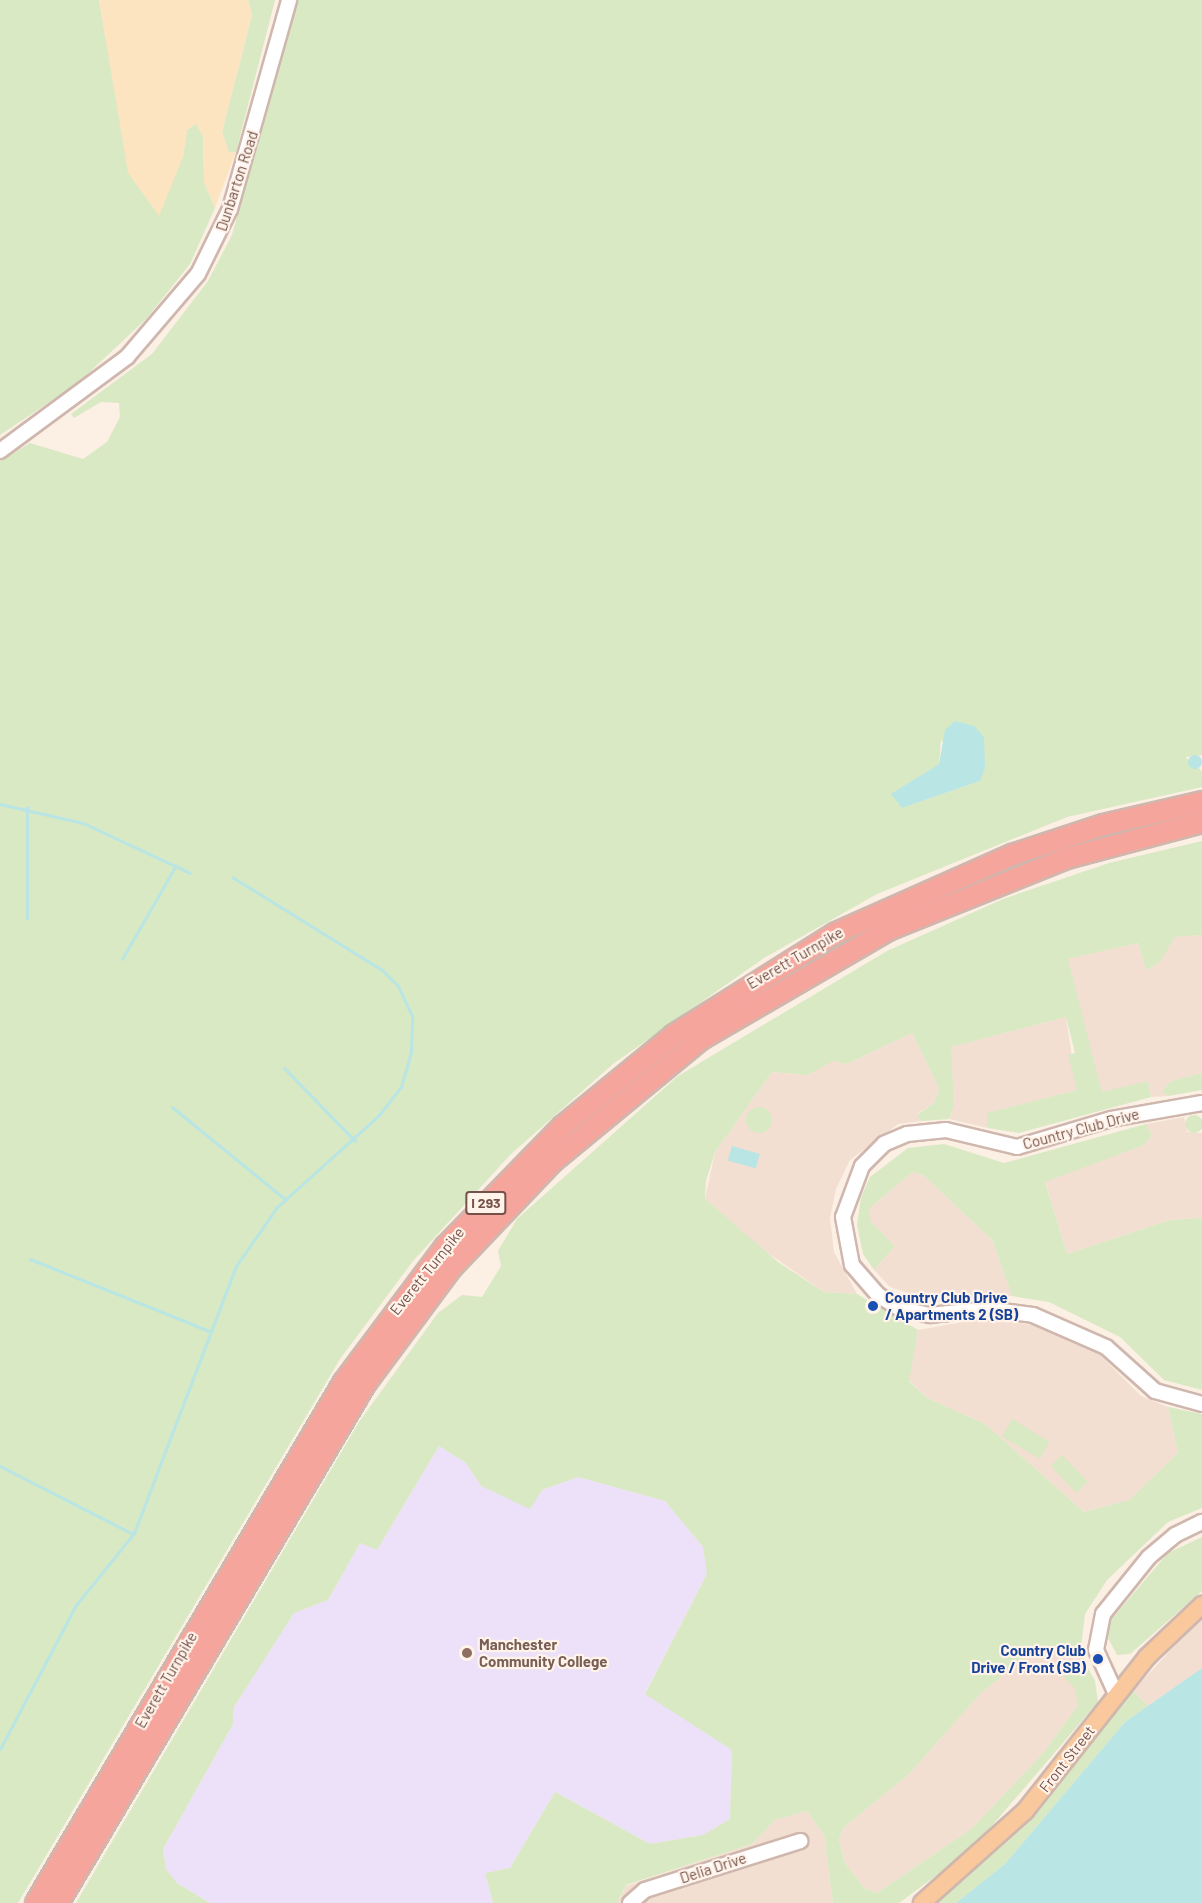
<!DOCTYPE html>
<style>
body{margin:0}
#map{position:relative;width:1202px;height:1903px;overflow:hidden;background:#fcefe4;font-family:Barlow,sans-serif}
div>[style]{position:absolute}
.residential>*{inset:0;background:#f3dfd2}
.education>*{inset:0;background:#ece1f8}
.green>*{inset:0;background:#d8e9c3;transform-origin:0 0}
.round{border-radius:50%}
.sand>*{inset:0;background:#fbe4bf}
.water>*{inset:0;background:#b9e5e4;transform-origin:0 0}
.stream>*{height:3px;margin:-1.5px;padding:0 1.5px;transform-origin:1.5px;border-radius:1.5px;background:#b9e5e4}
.roads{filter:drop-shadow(2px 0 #cfb7ae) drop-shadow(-2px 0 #cfb7ae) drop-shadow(0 2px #cfb7ae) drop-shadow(0 -2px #cfb7ae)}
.minor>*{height:14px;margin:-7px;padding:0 7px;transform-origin:7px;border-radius:7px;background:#fff}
.major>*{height:16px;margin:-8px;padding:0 8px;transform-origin:8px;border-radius:8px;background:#fac89d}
.highway>*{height:20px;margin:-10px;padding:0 10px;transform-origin:10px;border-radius:10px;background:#f5a59c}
.dots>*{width:16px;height:16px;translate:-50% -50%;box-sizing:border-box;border:3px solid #fff3ea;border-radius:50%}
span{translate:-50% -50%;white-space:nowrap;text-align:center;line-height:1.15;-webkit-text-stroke:4.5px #fff3ea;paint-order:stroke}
.shield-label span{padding:2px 4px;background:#fff3ea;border:2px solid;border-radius:4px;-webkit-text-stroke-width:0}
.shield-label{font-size:14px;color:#74524a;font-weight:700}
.street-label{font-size:15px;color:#74524a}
.transit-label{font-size:15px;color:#164399;font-weight:700}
.left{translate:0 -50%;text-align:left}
.right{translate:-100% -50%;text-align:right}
.education-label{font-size:15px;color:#785e54;font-weight:700}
</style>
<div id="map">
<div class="residential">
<div style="clip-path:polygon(1202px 935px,1202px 1073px,1171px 1081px,1163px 1090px,1168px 1096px,1151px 1097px,1148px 1082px,1102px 1093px,1067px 959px,1138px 943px,1146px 970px,1159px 963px,1174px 937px)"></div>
<div style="clip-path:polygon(1066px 1017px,1077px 1090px,988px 1113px,988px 1128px,949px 1119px,954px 1106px,950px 1047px)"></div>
<div style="clip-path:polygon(912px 1033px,939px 1088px,934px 1103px,917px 1114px,921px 1121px,898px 1124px,850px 1160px,836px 1189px,830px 1218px,834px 1252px,857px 1294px,824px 1292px,749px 1240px,705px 1199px,715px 1152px,772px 1072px,808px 1075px,833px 1060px,847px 1064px)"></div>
<div style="clip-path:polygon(1184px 1117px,1187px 1132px,1202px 1133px,1202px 1218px,1170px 1220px,1067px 1254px,1045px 1181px,1144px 1145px,1152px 1135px,1146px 1124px)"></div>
<div style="clip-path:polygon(912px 1172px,923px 1175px,992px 1240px,1012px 1296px,936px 1302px,890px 1287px,874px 1270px,895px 1246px,869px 1221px,870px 1208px)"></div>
<div style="clip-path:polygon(985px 1318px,1038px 1326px,1098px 1353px,1141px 1396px,1168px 1407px,1178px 1453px,1129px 1500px,1084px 1512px,985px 1424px,927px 1398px,909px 1380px,918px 1330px)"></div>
<div style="clip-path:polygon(1202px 1616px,1202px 1668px,1148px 1706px,1133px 1691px)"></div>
<div style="clip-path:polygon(1081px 1646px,1084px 1661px,1056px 1668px,1076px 1689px,1078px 1705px,1044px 1752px,971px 1829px,877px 1893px,864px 1888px,845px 1863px,839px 1840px,843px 1828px,909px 1774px,981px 1693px,1028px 1655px)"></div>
<div style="clip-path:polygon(807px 1811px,824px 1835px,833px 1903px,617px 1903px,626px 1886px,752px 1844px,775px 1820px)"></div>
</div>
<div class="education">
<div style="clip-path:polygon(439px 1446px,466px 1463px,481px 1486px,542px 1490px,578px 1477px,665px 1501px,703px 1547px,707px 1574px,645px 1693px,732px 1750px,730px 1819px,703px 1835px,650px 1844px,555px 1792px,510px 1868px,485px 1873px,493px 1903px,210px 1903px,177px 1883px,166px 1869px,163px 1849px,233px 1724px,234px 1707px,294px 1613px,328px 1600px,360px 1543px,377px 1550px)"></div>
</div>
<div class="green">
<div style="clip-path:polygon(0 0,99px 0,106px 41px,183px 157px,187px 130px,196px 123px,203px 136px,204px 182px,215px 208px,190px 264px,147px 318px,78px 383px,0 435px)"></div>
<div style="clip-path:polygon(248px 0,275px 0,236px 152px,229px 153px,222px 132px,252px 15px)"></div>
<div style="clip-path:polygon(evenodd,298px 0,1202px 0,1202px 755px,1185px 757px,1202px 771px,1202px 787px,1067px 817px,877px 894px,764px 958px,613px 1064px,510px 1155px,413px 1261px,340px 1359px,18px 1903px,0 1903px,0 461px,30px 443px,83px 459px,107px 442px,120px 417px,119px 403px,101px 402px,74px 418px,71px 414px,152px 354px,208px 281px,232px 235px,298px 0,941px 740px,980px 781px,902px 808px,892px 794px,939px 764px,941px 740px)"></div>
<div style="clip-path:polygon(1202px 841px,1202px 935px,1175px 937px,1159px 963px,1146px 970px,1138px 943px,1068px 959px,1102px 1092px,1148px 1081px,1151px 1097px,1019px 1133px,988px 1128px,987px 1113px,1077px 1090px,1068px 1055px,1075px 1053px,1066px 1017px,951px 1047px,954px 1106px,949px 1119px,921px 1121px,917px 1115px,934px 1103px,939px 1088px,912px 1033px,847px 1064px,833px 1061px,808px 1075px,772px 1072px,715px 1152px,706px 1181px,705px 1199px,778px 1262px,824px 1292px,857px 1294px,918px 1330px,909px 1381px,927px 1398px,985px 1424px,1084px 1512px,1129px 1500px,1178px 1453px,1168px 1407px,1202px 1414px,1202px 1508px,1168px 1522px,1107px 1580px,1085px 1614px,1081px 1646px,1028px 1655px,981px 1693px,909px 1774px,843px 1828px,839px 1840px,845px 1863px,864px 1888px,877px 1893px,971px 1829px,1044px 1752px,1078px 1705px,1075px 1689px,1056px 1668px,1084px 1661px,1095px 1681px,1098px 1702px,972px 1849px,899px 1903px,833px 1903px,824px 1835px,807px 1811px,775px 1820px,752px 1844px,626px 1885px,617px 1903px,493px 1903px,485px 1873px,510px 1868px,555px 1792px,650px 1844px,703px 1835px,730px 1819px,732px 1750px,645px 1694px,707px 1574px,703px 1547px,665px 1501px,578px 1477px,542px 1490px,530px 1509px,481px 1486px,466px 1463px,439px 1446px,377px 1550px,360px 1543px,328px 1600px,294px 1613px,234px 1707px,233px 1724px,163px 1849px,166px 1869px,177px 1883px,210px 1903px,76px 1903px,359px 1422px,438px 1313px,462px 1295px,482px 1297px,501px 1266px,498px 1251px,517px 1219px,678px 1076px,887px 951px,1003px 899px,1109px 863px)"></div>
<div style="clip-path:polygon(1202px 1073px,1202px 1090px,1168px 1096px,1162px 1091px,1171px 1081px)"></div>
<div class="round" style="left:746px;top:1107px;width:26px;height:26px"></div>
<div class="round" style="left:1185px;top:1115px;width:18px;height:18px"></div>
<div style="clip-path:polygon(1146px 1124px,1152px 1135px,1144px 1145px,1045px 1182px,1067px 1254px,1170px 1220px,1202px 1218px,1202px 1390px,1164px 1380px,1120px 1337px,1049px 1302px,1012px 1296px,992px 1240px,923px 1175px,912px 1172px,870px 1208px,870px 1221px,895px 1246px,874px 1270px,863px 1254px,857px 1225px,861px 1197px,870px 1177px,908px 1148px,944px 1144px,1004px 1163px)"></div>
<div style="left:1012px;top:1419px;width:44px;height:20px;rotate:31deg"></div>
<div style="left:1062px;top:1455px;width:37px;height:16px;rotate:46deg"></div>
<div style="clip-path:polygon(1202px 1537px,1202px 1591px,1130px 1654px,1117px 1655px,1107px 1636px,1110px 1621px,1168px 1553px)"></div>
<div style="clip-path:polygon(1133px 1691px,1148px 1706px,1125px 1722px,1005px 1864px,956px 1903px,934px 1903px,1012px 1837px)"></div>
</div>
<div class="sand">
<div style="clip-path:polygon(99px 0,248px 0,252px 14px,222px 132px,229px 153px,236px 152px,215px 208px,204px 182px,203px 136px,196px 124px,187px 130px,183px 157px,159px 216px,128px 173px)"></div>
</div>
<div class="water">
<div style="clip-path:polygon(955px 721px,974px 726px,984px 737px,985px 768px,980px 781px,902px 808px,891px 794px,939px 764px,945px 730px)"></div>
<div class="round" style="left:1188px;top:755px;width:14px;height:14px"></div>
<div style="left:732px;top:1146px;width:29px;height:15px;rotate:16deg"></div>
<div style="clip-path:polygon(1202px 1668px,1202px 1903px,956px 1903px,1005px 1864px,1125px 1722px)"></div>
</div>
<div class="stream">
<div style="left:0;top:804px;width:85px;rotate:12.9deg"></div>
<div style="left:83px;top:823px;width:118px;rotate:25deg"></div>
<div style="left:27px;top:918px;width:111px;rotate:-90deg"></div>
<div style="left:122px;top:959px;width:108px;rotate:-60.1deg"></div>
<div style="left:284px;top:1068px;width:102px;rotate:45.8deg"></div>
<div style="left:172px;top:1107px;width:147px;rotate:39.2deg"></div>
<div style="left:30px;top:1259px;width:193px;rotate:21.9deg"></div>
<div style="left:0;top:1466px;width:149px;rotate:27.1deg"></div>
<div style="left:0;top:1749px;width:163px;rotate:-62.2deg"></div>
<div style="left:76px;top:1605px;width:92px;rotate:-51.1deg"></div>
<div style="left:134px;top:1533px;width:286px;rotate:-69.1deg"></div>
<div style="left:236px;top:1266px;width:72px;rotate:-55.2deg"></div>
<div style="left:277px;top:1207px;width:137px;rotate:-42deg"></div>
<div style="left:379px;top:1115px;width:36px;rotate:-52deg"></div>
<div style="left:401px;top:1087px;width:37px;rotate:-74deg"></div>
<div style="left:411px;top:1051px;width:35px;rotate:-88deg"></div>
<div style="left:412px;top:1016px;width:33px;rotate:-115deg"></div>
<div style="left:398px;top:986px;width:23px;rotate:-135deg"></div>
<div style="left:382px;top:970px;width:176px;rotate:-148.2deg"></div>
</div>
<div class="roads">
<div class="minor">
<div style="left:0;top:451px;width:158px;rotate:-36.5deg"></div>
<div style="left:127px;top:357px;width:109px;rotate:-49.5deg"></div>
<div style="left:198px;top:274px;width:72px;rotate:-63.8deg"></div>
<div style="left:230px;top:209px;width:217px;rotate:-74.2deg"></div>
<div style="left:1202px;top:1103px;width:92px;rotate:170deg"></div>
<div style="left:1111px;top:1119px;width:98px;rotate:163.4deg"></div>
<div style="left:1017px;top:1147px;width:73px;rotate:-166.5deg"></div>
<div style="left:946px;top:1130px;width:39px;rotate:174deg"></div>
<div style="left:907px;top:1134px;width:25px;rotate:157deg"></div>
<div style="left:884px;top:1144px;width:31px;rotate:135deg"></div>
<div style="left:862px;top:1166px;width:54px;rotate:110.4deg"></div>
<div style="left:843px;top:1217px;width:49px;rotate:79.4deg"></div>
<div style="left:852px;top:1265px;width:40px;rotate:49deg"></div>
<div style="left:878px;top:1295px;width:25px;rotate:32deg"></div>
<div style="left:899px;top:1308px;width:32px;rotate:13deg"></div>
<div style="left:930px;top:1315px;width:57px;rotate:-6deg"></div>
<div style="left:987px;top:1309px;width:46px;rotate:7.4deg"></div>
<div style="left:1033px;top:1315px;width:80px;rotate:23.7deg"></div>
<div style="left:1106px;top:1347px;width:66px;rotate:41.9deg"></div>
<div style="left:1155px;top:1391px;width:49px;rotate:15.5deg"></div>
<div style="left:1116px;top:1694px;width:48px;rotate:-114.4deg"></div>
<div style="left:1096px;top:1650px;width:37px;rotate:-79deg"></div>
<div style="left:1103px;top:1614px;width:73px;rotate:-51.1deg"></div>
<div style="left:1149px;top:1557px;width:34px;rotate:-40deg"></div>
<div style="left:1175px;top:1535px;width:30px;rotate:-26deg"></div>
<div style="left:630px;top:1903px;width:20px;rotate:-41deg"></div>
<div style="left:645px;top:1890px;width:163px;rotate:-17.5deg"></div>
</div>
<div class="major">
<div style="left:922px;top:1903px;width:138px;rotate:-41.8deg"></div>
<div style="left:1025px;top:1811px;width:196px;rotate:-51.6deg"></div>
<div style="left:1147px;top:1657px;width:76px;rotate:-43.4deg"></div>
</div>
<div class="highway">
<div style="left:36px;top:1903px;width:605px;rotate:-59.41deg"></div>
<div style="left:344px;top:1382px;width:169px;rotate:-53.2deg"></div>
<div style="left:445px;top:1247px;width:168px;rotate:-45.7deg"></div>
<div style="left:562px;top:1127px;width:145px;rotate:-39.4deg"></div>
<div style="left:674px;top:1035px;width:191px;rotate:-32.2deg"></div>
<div style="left:836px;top:933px;width:193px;rotate:-23.9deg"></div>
<div style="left:1012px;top:855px;width:96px;rotate:-18.2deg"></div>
<div style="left:1103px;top:825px;width:102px;rotate:-13.1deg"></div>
<div style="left:58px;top:1903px;width:603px;rotate:-59.39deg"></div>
<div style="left:365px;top:1384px;width:146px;rotate:-53.4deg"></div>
<div style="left:452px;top:1267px;width:145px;rotate:-46.4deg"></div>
<div style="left:552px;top:1162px;width:193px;rotate:-39.5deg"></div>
<div style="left:701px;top:1039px;width:216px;rotate:-30.2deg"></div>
<div style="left:888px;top:930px;width:193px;rotate:-21.9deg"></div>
<div style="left:1067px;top:858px;width:140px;rotate:-14.9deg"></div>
</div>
</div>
<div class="dots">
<div style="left:873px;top:1306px;background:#1a4fb4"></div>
<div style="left:467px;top:1653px;background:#8d6e63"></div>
<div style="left:1098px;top:1659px;background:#1a4fb4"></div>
</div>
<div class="shield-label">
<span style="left:486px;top:1203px">I 293</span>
</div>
<div class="street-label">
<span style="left:237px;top:181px;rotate:-72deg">Dunbarton Road</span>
<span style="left:795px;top:958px;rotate:-30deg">Everett Turnpike</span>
<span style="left:1081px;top:1129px;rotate:-15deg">Country Club Drive</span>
<span style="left:427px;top:1271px;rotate:-51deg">Everett Turnpike</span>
<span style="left:166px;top:1680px;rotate:-60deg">Everett Turnpike</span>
<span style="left:1067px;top:1759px;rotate:-52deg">Front Street</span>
<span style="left:713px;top:1868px;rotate:-18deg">Delia Drive</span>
</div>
<div class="transit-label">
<span class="left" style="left:885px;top:1306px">Country Club Drive<br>/ Apartments 2 (SB)</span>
<span class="right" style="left:1086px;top:1659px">Country Club<br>Drive / Front (SB)</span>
</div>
<div class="education-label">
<span class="left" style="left:479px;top:1653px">Manchester<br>Community College</span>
</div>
</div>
